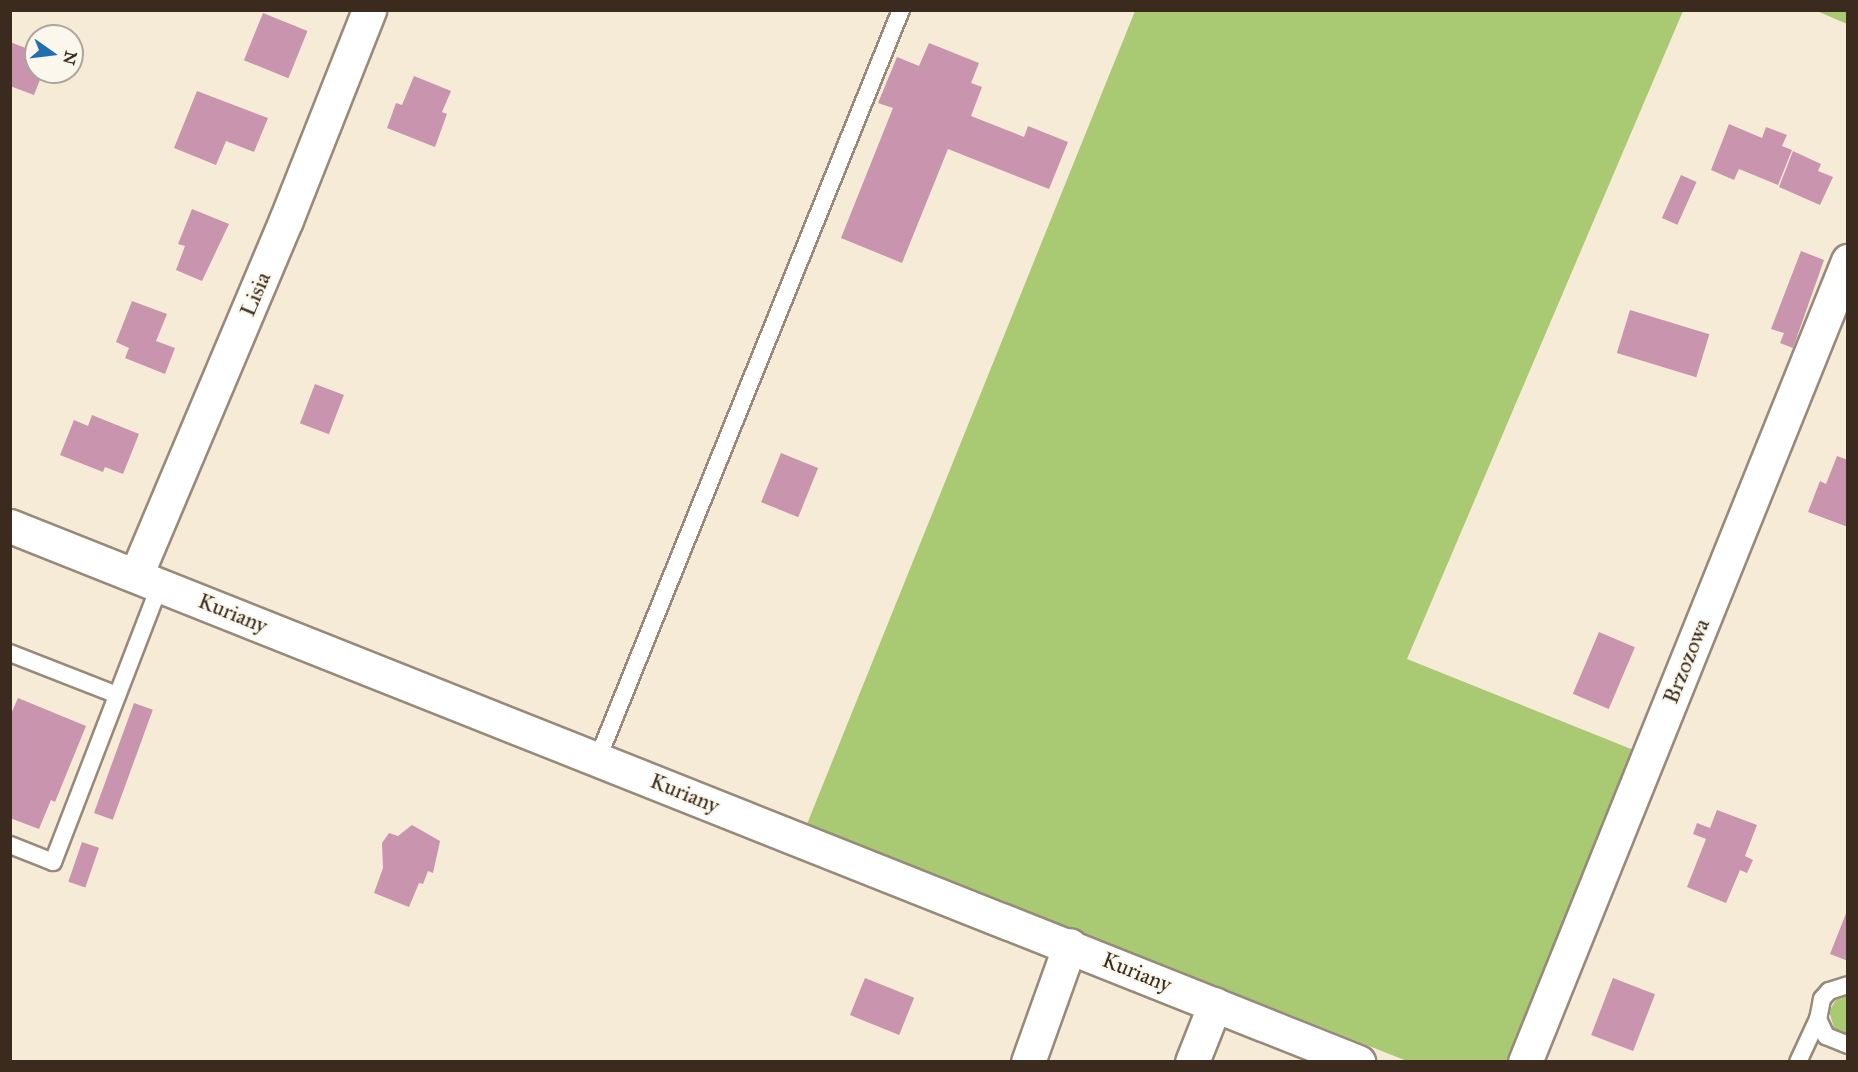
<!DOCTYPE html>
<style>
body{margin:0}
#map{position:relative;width:1858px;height:1072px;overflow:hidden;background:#f6ebd6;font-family:"IM FELL Great Primer",serif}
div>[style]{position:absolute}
.green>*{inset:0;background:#a9ca72}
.building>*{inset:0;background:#c994ae;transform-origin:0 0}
.roads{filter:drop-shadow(2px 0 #988a7a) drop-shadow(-2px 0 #988a7a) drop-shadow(0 2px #988a7a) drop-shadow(0 -2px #988a7a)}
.service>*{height:16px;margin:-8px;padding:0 8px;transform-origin:8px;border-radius:8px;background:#fff}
.minor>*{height:33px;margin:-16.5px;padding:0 16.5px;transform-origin:16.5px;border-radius:16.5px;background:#fff}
span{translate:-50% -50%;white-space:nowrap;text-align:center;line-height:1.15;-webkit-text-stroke:4.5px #fbf7ec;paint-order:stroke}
.street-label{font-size:22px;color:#3b2a1e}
.frame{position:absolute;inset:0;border:12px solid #3b2a1e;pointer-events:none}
.north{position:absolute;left:24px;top:24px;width:60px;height:60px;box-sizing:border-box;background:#fbf7ec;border:2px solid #aea59a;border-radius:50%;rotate:104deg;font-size:16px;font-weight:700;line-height:24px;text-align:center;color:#3b2a1e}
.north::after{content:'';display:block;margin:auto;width:21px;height:27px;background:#1f6fb2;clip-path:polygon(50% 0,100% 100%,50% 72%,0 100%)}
</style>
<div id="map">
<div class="green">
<div style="clip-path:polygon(1135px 11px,1683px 11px,1407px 659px,1636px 751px,1512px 1061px,1407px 1061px,807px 824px)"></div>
<div style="clip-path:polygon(1817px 11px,1847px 11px,1847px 24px)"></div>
<div style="clip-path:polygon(1847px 996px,1847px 1034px,1845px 1034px,1834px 1028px,1829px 1011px,1836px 1000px)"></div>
</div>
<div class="building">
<div style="left:263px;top:13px;width:48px;height:51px;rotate:22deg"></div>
<div style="clip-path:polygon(10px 42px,36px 52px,36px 72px,43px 72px,34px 95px,10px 86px)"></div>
<div style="clip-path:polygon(929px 43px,979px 63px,971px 83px,982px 87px,971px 116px,1024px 137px,1028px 126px,1068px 142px,1049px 189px,948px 149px,902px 263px,841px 238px,893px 108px,878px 103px,897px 57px,919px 66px)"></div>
<div style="clip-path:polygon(414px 76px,451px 91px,442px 112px,447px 114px,435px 147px,387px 128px,396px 103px,402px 105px)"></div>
<div style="clip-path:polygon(197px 91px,268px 118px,254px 152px,226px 141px,216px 165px,174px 148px)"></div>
<div style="clip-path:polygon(1729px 124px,1762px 138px,1766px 127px,1787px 135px,1782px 146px,1792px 150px,1778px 185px,1739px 169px,1734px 180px,1711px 170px)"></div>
<div style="clip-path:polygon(1793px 151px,1821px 164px,1818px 171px,1833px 177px,1820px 205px,1779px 187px)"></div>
<div style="left:1681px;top:175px;width:17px;height:47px;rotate:24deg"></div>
<div style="clip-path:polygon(192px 209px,229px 224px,202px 281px,176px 270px,185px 246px,178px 244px)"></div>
<div style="clip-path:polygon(1801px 251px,1824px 260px,1793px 348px,1780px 343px,1784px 333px,1771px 329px)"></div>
<div style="clip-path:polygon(132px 301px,167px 314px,156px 341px,175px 348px,165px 374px,125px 358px,129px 348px,116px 342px)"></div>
<div style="left:1630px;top:310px;width:83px;height:45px;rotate:17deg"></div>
<div style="left:315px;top:384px;width:31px;height:42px;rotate:21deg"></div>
<div style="clip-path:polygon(92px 415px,139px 434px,123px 474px,105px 467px,103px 472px,60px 455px,74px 420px,88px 426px)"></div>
<div style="left:781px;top:453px;width:40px;height:53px;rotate:22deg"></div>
<div style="clip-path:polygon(1837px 456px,1848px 460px,1848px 527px,1808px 512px,1820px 481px,1826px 484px)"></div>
<div style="left:1599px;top:632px;width:39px;height:67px;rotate:23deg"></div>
<div style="clip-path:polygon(18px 698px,86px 726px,55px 802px,51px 800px,39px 829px,10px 818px,10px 716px)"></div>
<div style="left:134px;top:703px;width:20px;height:117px;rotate:20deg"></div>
<div style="clip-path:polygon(1717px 810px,1757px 825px,1745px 856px,1753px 860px,1747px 873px,1740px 870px,1726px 903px,1687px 887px,1706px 839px,1693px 834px,1697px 823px,1710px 828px)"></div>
<div style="clip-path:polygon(412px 825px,440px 841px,433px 873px,428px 871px,423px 884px,419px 883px,409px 907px,374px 893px,383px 868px,382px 843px,389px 833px,398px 836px)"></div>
<div style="left:82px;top:842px;width:18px;height:42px;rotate:19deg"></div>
<div style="clip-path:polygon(1847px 911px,1848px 911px,1848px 961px,1830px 954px)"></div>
<div style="left:865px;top:978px;width:53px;height:40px;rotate:22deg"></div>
<div style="left:1613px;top:978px;width:45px;height:61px;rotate:21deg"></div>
</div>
<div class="roads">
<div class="service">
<div style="left:10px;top:653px;width:115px;rotate:21.4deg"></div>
<div style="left:598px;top:758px;width:807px;rotate:-67.95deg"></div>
<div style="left:10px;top:845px;width:46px;rotate:21.6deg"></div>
<div style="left:53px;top:862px;width:297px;rotate:-68.9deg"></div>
<div style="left:1848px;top:985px;width:20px;rotate:162deg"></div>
<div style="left:1829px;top:991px;width:11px;rotate:131deg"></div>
<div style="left:1822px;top:999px;width:20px;rotate:101deg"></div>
<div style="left:1818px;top:1019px;width:19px;rotate:65deg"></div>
<div style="left:1826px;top:1036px;width:24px;rotate:22deg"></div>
<div style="left:1798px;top:1062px;width:47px;rotate:-65.1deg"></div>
</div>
<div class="minor">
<div style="left:10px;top:526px;width:1451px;rotate:21.68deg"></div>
<div style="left:136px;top:575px;width:385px;rotate:-67.1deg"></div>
<div style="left:286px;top:220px;width:226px;rotate:-68.4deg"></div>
<div style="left:1028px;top:1062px;width:124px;rotate:-70.3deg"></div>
<div style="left:1192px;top:1062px;width:62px;rotate:-68.4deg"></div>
<div style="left:1525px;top:1062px;width:864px;rotate:-68.04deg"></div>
</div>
</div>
<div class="street-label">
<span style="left:255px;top:294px;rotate:-67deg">Lisia</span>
<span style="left:233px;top:613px;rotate:22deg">Kuriany</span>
<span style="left:1686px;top:661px;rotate:-68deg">Brzozowa</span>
<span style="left:685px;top:793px;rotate:22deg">Kuriany</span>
<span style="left:1137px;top:972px;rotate:22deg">Kuriany</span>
</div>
<div class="frame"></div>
<div class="north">N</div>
</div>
